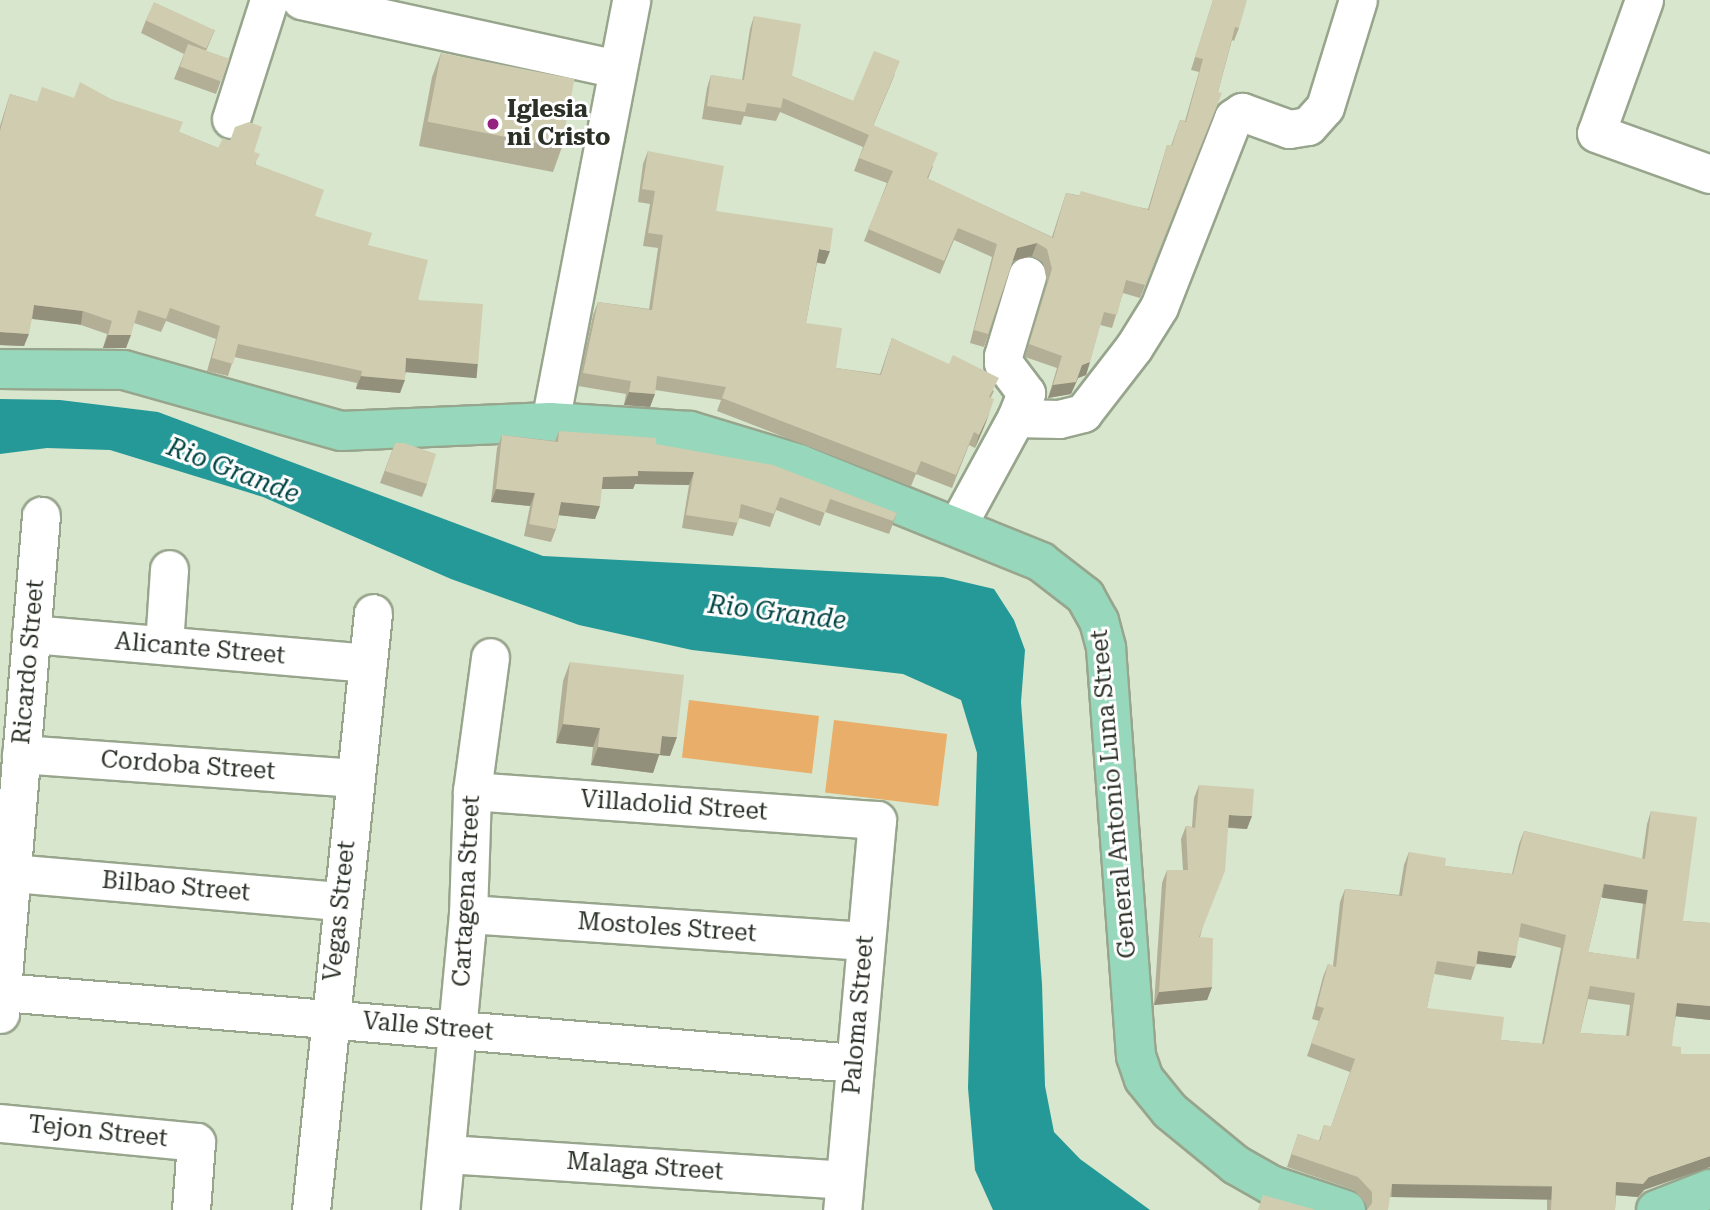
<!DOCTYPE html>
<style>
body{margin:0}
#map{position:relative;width:1710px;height:1210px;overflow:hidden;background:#d7e6cc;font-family:"Roboto Serif",serif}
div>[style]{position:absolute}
.green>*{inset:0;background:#e9ae69;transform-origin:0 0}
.water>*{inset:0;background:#249997}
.roads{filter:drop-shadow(2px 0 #98a58d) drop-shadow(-2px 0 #98a58d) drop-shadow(0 2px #98a58d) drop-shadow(0 -2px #98a58d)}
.minor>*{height:37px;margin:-18.5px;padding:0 18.5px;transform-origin:18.5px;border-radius:18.5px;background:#fff}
.major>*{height:38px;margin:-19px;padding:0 19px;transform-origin:19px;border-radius:19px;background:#97d7bb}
.wall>*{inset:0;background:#b3af97}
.shaded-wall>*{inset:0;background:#928f7b;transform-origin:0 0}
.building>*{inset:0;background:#d0ccb0;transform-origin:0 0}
.dots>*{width:19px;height:19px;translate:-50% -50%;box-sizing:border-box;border:4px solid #fff;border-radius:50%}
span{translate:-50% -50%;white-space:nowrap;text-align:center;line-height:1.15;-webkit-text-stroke:6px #fff;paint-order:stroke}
.poi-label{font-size:24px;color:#2b3127;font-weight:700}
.left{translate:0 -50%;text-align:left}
.street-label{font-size:24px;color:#2b3127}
.water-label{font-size:26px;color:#004443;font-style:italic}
</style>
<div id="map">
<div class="green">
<div style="left:689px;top:700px;width:131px;height:58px;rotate:7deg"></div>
<div style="left:834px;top:720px;width:114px;height:73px;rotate:7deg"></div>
</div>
<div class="water">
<div style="clip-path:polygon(0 399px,60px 400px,158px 412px,543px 556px,943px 577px,994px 589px,1014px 620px,1025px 650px,1021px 702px,1042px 984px,1045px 1086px,1054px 1132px,1080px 1159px,1150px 1210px,993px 1210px,975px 1170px,968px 1088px,977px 753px,961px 700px,903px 674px,692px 650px,579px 625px,451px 579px,263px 497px,110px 450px,47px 448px,0 454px)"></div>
</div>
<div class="roads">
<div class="minor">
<div style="left:301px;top:0;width:323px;rotate:12.3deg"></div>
<div style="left:1644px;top:0;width:141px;rotate:109.8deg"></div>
<div style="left:1596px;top:133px;width:121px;rotate:19.8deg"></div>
<div style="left:231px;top:119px;width:125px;rotate:-72.3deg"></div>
<div style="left:1016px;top:418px;width:27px;rotate:-68deg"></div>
<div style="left:1026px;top:393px;width:38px;rotate:-127deg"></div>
<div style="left:1003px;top:363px;width:7px;rotate:-90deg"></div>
<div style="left:1003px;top:356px;width:84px;rotate:-73.3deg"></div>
<div style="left:550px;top:422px;width:430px;rotate:-79.1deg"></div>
<div style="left:957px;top:526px;width:123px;rotate:-61.4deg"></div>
<div style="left:1016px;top:418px;width:43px;rotate:1.3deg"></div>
<div style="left:1059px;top:419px;width:25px;rotate:-14deg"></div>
<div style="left:1083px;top:413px;width:83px;rotate:-52.3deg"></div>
<div style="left:1134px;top:347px;width:47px;rotate:-58deg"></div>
<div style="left:1159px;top:307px;width:203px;rotate:-68.6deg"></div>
<div style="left:1233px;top:118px;width:11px;rotate:-34deg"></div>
<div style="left:1242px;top:112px;width:50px;rotate:19.9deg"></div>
<div style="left:1289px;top:129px;width:19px;rotate:-9deg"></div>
<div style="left:1308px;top:126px;width:25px;rotate:-48deg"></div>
<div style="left:1325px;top:107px;width:112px;rotate:-72.9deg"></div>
<div style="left:31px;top:634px;width:338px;rotate:4.9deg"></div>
<div style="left:164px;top:645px;width:76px;rotate:-86.2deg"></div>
<div style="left:21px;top:754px;width:335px;rotate:4.1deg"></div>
<div style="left:472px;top:791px;width:406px;rotate:4.1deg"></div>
<div style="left:877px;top:820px;width:392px;rotate:95.1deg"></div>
<div style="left:12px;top:873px;width:330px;rotate:4.9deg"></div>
<div style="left:468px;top:914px;width:398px;rotate:3.9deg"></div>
<div style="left:2px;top:992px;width:856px;rotate:4.76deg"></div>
<div style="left:0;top:1014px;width:500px;rotate:-85.3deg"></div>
<div style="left:0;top:1123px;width:197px;rotate:5.5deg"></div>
<div style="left:196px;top:1142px;width:68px;rotate:94.2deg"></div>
<div style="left:446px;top:1154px;width:399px;rotate:3.7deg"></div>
<div style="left:311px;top:1210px;width:600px;rotate:-84.07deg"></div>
<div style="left:440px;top:1210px;width:297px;rotate:-84.6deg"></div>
<div style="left:468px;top:914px;width:123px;rotate:-88.1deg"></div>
<div style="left:472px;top:791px;width:135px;rotate:-82.3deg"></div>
</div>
<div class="major">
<div style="left:0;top:369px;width:124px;rotate:0.5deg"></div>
<div style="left:124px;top:370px;width:225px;rotate:15.7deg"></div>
<div style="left:341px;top:431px;width:209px;rotate:-2.5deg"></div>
<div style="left:550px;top:422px;width:140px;rotate:3.7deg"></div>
<div style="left:690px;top:431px;width:114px;rotate:16.8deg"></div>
<div style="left:799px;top:464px;width:261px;rotate:22deg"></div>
<div style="left:1041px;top:562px;width:56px;rotate:37.7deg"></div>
<div style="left:1085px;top:596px;width:29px;rotate:61deg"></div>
<div style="left:1099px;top:621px;width:28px;rotate:75deg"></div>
<div style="left:1106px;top:648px;width:409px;rotate:85.8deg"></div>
<div style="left:1136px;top:1056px;width:24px;rotate:71deg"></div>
<div style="left:1144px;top:1079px;width:41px;rotate:50.9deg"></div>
<div style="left:1170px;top:1111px;width:85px;rotate:39.3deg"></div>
<div style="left:1236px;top:1165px;width:40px;rotate:29.7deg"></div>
<div style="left:1271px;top:1185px;width:79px;rotate:18.4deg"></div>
<div style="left:1656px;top:1210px;width:58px;rotate:-21.3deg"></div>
</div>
</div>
<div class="wall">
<div style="clip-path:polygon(1213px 0,1239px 28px,1234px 41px,1232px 40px,1218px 92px,1217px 106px,1140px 298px,1123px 293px,1112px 328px,1100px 325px,1086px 375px,1078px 378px,1071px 394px,1048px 398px,1057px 368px,1025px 357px,1047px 282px,1043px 262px,1032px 256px,1013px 261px,984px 347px,970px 343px,992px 257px,954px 240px,940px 274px,864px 241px,887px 183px,854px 171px,863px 147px,780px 112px,776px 121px,744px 116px,741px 125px,702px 119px,707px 88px,711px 75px,742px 80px,750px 29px,754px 16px,792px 76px,853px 101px,895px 74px,873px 126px,933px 166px,928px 179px,1052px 237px,1066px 193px,1148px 209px,1167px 145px,1171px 146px,1180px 120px,1185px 121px,1199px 72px,1191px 70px)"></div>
<div style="clip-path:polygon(146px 20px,215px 30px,206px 51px,229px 59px,216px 94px,174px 79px,184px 54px,141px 33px)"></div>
<div style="clip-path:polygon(441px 53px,562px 147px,553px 172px,419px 146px,432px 77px)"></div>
<div style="clip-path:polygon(10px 94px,37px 102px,74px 98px,111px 99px,179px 132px,218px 148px,254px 152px,256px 165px,315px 216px,368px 245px,478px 364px,473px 377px,406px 372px,400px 393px,356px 389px,357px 383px,234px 357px,228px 376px,207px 371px,216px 339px,166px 321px,161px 332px,134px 323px,126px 348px,103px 348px,107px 334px,78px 324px,32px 318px,24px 346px,0 345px,0 126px)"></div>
<div style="clip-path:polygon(648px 151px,716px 211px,825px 264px,817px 263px,806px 323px,836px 368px,880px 374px,892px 338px,994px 391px,991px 397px,989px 414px,984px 427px,975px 448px,969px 445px,952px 488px,916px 474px,911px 486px,717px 411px,721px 400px,655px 390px,650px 407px,624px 405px,626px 394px,578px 386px,593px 315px,598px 302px,649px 309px,658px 248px,643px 246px,650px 204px,638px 202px,643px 164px)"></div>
<div style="clip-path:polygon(559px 431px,656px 444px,897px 513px,889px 534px,825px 512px,820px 526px,776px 510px,770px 527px,739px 518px,733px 536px,682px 528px,689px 485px,635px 484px,633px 489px,601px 489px,595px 519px,559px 515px,556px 529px,551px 542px,524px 536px,530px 506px,491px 502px,497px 448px,502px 435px,555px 441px)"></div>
<div style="clip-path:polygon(395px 443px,427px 484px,422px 497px,380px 483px)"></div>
<div style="clip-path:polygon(570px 662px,670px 756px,659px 755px,653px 773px,591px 765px,593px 747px,556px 743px,563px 681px)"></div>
<div style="clip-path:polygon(1199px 785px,1247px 829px,1228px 828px,1200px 937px,1212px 987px,1207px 1000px,1154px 1005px,1162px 883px,1167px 870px,1183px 870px,1181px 839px,1186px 826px,1192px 827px,1194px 798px)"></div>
<div style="clip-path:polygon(evenodd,1651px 811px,1683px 921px,1710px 923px,1710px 1020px,1676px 1016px,1644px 1190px,1638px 1197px,1616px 1195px,1615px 1210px,1547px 1210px,1547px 1199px,1390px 1197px,1367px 1210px,1367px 1205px,1354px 1190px,1287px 1167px,1298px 1134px,1319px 1141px,1324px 1125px,1331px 1127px,1350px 1072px,1307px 1056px,1319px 1021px,1312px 1019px,1323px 977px,1328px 964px,1333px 966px,1340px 902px,1345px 889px,1399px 895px,1404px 865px,1409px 852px,1445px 866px,1512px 874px,1519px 844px,1524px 831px,1642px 859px,1647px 824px,1651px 811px,1601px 897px,1643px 903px,1636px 959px,1588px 952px,1601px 897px,1651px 811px,1519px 937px,1561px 948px,1542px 1044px,1501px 1040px,1427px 1008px,1434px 974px,1471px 980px,1476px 964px,1511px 968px,1519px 937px,1651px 811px,1588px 999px,1630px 1005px,1626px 1036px,1580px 1033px,1588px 999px)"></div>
</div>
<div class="shaded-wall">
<div style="clip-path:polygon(1037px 243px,1032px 256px,1012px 261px,1017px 248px)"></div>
<div style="clip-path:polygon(819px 249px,830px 251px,825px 264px,815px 262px)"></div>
<div style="left:34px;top:305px;width:49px;height:14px;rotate:7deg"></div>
<div style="clip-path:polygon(0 332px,29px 334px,24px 346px,0 345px)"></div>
<div style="clip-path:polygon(108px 335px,131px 335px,126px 348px,103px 348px)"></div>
<div style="left:406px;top:358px;width:72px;height:14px;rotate:5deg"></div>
<div style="clip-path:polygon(1090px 362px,1086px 375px,1078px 378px,1071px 394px,1048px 398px,1053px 385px,1082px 365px)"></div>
<div style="clip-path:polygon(361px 376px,405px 380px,400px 393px,356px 389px)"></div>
<div style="clip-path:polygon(629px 392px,655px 394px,650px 407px,624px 405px)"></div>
<div style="clip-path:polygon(989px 414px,984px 427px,975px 448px,979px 435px)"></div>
<div style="clip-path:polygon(638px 471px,694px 472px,689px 485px,635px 484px,633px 489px,598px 489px,603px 477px)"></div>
<div style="clip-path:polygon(496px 489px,535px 493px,530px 506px,491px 502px)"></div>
<div style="clip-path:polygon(561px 502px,600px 506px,595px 519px,557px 515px)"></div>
<div style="clip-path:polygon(563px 724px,600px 728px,593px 747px,556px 743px)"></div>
<div style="clip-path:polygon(662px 736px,677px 737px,670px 756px,659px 755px,653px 773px,591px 765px,598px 747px)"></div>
<div style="clip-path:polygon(1229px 815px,1252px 816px,1247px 829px,1225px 827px)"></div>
<div style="left:1604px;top:884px;width:44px;height:14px;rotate:8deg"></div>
<div style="clip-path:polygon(1478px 951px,1516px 956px,1511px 968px,1474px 963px)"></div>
<div style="clip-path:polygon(1212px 987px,1207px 1000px,1154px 1005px,1159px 992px)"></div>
<div style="clip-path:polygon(1677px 1003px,1710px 1006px,1710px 1020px,1673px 1016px)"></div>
<div style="clip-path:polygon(1710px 1156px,1710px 1167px,1644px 1190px,1638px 1197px,1612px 1195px,1616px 1182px,1649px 1177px)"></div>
<div style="left:1392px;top:1184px;width:160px;height:13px;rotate:1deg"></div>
</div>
<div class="building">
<div style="clip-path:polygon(1213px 0,1247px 0,1239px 28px,1235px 27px,1218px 92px,1222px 93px,1145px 285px,1126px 280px,1117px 315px,1104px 312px,1090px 362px,1082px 365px,1076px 382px,1053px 385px,1062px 356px,1029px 344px,1052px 269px,1047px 249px,1037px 243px,1017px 248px,988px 334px,974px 330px,997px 244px,958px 228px,944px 261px,868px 229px,893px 171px,859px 158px,869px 135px,783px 98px,781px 108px,747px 103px,745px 112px,707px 106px,711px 75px,744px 80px,754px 16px,801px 24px,792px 76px,853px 101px,874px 51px,900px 61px,873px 125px,938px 153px,927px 178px,1053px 238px,1066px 193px,1079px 196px,1081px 191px,1149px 210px,1167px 145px,1172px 146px,1180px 120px,1186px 122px,1203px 59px,1195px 57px)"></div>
<div style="left:154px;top:2px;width:67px;height:20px;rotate:25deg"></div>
<div style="left:188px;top:44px;width:44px;height:24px;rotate:20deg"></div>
<div style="left:441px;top:53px;width:136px;height:70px;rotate:11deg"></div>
<div style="clip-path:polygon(80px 82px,111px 99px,183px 122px,179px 132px,218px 148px,223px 138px,230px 141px,235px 127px,249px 122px,262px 127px,254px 152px,260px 154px,255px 164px,324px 190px,315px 216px,372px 233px,368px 245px,428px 260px,418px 300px,483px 304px,478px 364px,406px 358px,405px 380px,361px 376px,362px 371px,238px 344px,233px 364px,212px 358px,220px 326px,170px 308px,166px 319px,138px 310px,131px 335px,108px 335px,112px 321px,83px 311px,34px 305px,29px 334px,0 332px,0 131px,10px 94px,37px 102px,42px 87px,74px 98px)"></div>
<div style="clip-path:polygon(648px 151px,724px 166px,716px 211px,833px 228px,830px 251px,819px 249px,806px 323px,842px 328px,836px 368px,881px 375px,892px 338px,949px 364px,953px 355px,999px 378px,989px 397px,994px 399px,989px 414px,979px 435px,974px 432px,956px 475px,921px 461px,916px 473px,722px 398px,726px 387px,657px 376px,655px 394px,629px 392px,631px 381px,583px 373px,598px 302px,652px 310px,663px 235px,648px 233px,655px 191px,642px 189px)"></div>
<div style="clip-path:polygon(559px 431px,656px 438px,656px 444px,773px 465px,897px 513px,893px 521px,830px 499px,825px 513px,780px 497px,774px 514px,741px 504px,738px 523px,686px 515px,694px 472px,638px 471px,638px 476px,603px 477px,600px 506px,561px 502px,556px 529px,529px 524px,535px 493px,496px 489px,502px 435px,558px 442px)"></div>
<div style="clip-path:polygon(395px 443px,404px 443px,436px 454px,427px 484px,385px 471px)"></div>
<div style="clip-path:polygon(570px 662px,684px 675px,677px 737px,662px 736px,660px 754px,598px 747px,600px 728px,563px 724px)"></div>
<div style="clip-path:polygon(1199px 785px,1254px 789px,1252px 816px,1229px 815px,1225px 871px,1199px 937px,1213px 938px,1212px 987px,1159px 992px,1167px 870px,1188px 870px,1186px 826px,1195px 828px)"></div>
<div style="clip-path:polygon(evenodd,1651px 811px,1697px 817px,1683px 921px,1710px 923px,1710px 1006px,1677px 1003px,1672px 1046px,1681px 1047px,1681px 1054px,1710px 1054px,1710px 1156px,1649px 1177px,1643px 1184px,1616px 1182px,1615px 1210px,1551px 1210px,1552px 1186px,1392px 1184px,1388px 1210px,1367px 1210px,1372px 1203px,1372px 1192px,1358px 1177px,1291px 1154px,1298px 1134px,1320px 1141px,1324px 1125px,1331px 1127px,1355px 1059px,1311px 1043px,1324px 1008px,1317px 1006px,1328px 964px,1336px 967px,1345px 889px,1402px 896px,1409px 852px,1446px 858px,1445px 866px,1513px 874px,1524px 831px,1645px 859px,1651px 811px,1604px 884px,1648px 890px,1639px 959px,1588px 952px,1604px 884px,1651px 811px,1521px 923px,1566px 935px,1544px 1044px,1501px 1040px,1504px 1017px,1427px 1008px,1437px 961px,1476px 967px,1478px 951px,1516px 956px,1521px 923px,1651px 811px,1590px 986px,1635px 993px,1629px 1036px,1580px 1033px,1590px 986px)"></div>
<div style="clip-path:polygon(1263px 1195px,1316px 1210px,1258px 1210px)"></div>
</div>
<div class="dots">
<div style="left:493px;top:124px;background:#952280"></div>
</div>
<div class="poi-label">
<span class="left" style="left:507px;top:124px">Iglesia<br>ni Cristo</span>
</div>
<div class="street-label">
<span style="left:200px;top:649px;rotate:5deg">Alicante Street</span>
<span style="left:29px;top:662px;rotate:-85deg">Ricardo Street</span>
<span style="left:188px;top:766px;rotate:4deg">Cordoba Street</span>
<span style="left:1114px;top:794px;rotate:-95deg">General Antonio Luna Street</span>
<span style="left:674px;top:806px;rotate:4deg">Villadolid Street</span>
<span style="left:176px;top:887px;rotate:5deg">Bilbao Street</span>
<span style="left:467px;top:891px;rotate:-87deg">Cartagena Street</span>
<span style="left:340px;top:911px;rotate:-84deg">Vegas Street</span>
<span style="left:667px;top:928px;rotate:4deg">Mostoles Street</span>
<span style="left:859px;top:1015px;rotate:-85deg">Paloma Street</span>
<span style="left:428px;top:1027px;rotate:5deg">Valle Street</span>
<span style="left:98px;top:1132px;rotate:6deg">Tejon Street</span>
<span style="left:645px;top:1167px;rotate:4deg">Malaga Street</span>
</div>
<div class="water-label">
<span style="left:233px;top:471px;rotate:21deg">Rio Grande</span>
<span style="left:777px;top:613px;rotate:7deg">Rio Grande</span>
</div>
</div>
